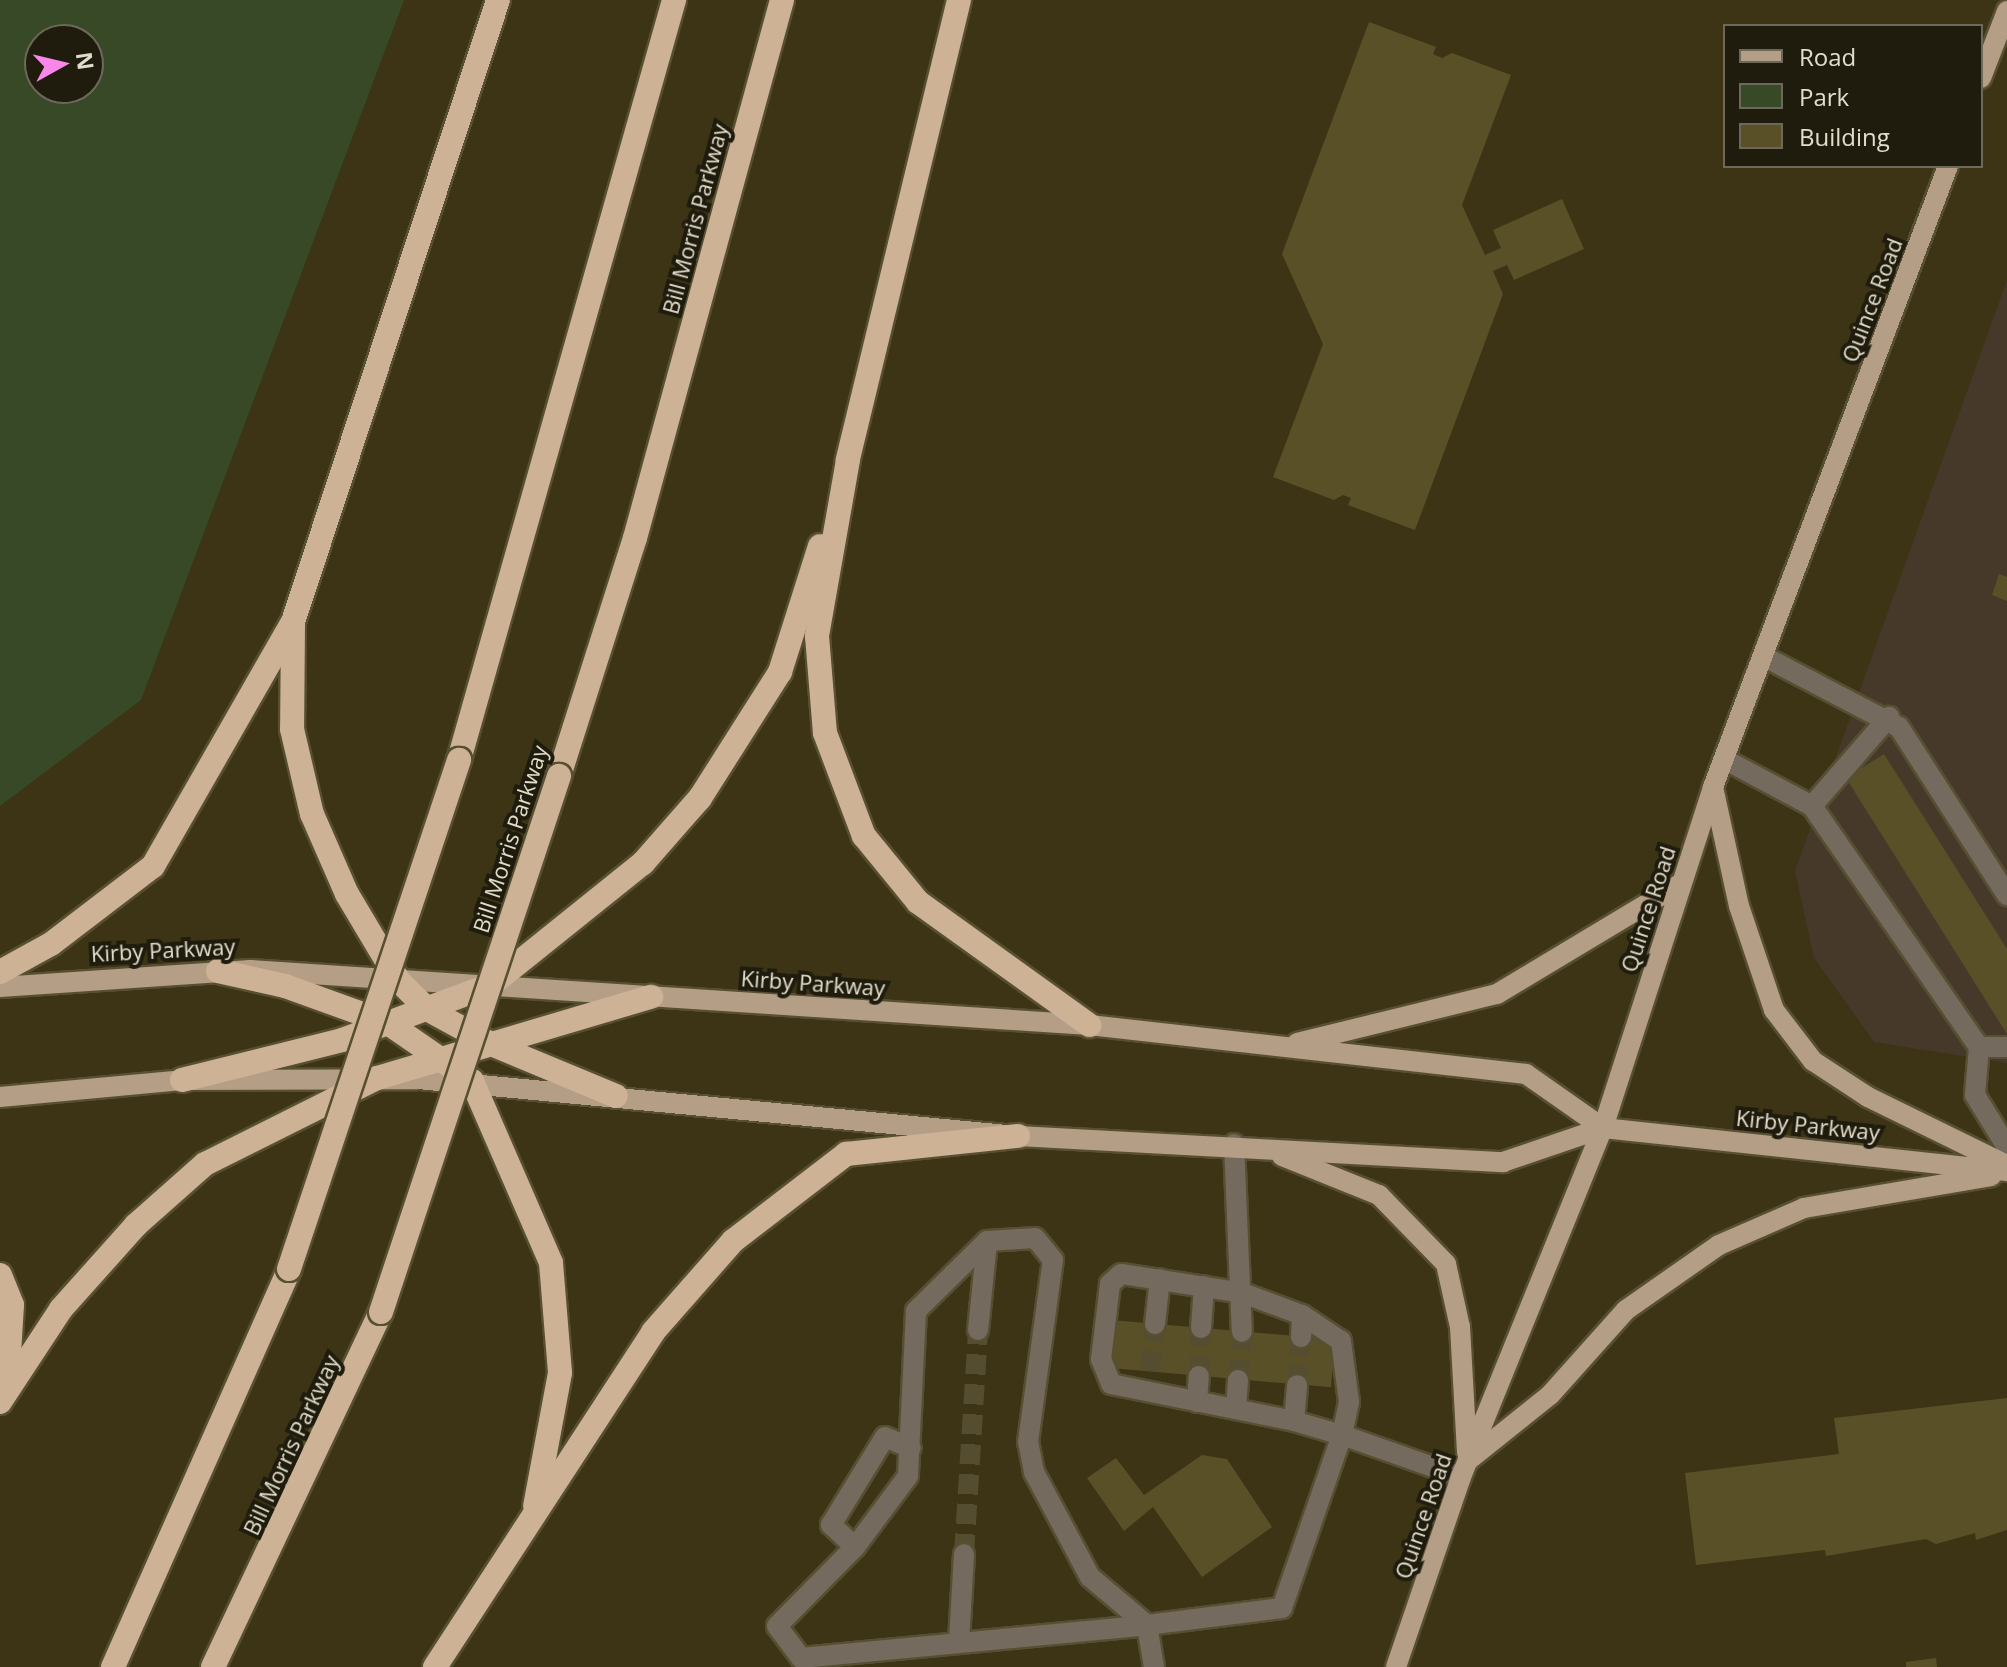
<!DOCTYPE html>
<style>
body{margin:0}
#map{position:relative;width:2007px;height:1667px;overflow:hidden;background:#3c3414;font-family:"Open Sans",sans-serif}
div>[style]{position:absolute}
.commercial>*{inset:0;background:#46392a}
.green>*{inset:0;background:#384928}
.building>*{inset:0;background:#5a5027;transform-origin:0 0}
.minor-tunnel>*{height:20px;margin-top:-10px;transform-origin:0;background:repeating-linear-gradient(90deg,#554d2f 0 20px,transparent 0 30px)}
.roads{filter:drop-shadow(2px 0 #574f31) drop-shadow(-2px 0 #574f31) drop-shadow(0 2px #574f31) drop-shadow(0 -2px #574f31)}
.minor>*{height:20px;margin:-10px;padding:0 10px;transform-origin:10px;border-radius:10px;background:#746a5e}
.major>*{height:20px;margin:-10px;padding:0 10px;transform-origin:10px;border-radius:10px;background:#b49e86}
.highway>*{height:24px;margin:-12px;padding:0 12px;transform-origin:12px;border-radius:12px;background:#cdb295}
.bridges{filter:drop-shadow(2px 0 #574f31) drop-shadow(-2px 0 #574f31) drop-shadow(0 2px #574f31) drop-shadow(0 -2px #574f31)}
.highway-bridge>*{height:24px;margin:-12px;padding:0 12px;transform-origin:12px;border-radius:12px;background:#cdb295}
span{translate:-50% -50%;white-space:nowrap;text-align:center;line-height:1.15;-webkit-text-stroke:8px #1f1c0e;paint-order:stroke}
.street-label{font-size:22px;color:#e2ddcb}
.legend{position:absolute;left:1723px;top:24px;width:260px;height:144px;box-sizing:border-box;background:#1f1c0e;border:2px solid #6d695a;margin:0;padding:10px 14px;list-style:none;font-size:24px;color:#e2ddcb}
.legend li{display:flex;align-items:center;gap:16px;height:40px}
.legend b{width:40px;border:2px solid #6d695a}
.north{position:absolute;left:24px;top:24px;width:80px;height:80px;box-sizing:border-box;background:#1f1c0e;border:2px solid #6d695a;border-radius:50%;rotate:82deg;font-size:22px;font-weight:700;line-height:32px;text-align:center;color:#e2ddcb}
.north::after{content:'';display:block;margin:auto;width:28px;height:36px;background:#f987e9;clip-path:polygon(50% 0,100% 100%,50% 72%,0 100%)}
</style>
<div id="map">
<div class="commercial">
<div style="clip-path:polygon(2007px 280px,2007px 1063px,1874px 1042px,1814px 958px,1795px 871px)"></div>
</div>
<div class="green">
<div style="clip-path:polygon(evenodd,0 0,404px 0,141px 700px,0 806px,0 0,40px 40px,88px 40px,88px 88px,40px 88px,40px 40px)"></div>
</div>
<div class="building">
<div style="clip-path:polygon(1369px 22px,1436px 47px,1433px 54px,1442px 58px,1452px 53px,1511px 75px,1462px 205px,1485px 255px,1501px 248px,1493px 230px,1562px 199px,1584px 249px,1514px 280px,1507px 265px,1493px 271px,1503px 294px,1415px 530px,1348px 505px,1351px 498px,1343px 495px,1334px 500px,1273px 477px,1323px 344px,1282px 254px)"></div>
<div style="clip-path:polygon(1999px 574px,2007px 577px,2007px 601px,1992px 595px)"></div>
<div style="clip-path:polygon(1884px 754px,2007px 949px,2007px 1034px,1846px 778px)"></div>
<div style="left:1112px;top:1320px;width:224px;height:48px;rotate:5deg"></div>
<div style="clip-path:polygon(2007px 1398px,2007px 1530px,1976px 1540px,1975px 1533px,1936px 1544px,1926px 1539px,1826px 1556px,1825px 1550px,1696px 1565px,1685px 1473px,1839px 1454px,1834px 1418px)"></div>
<div style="clip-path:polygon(1202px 1455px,1227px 1459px,1272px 1527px,1202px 1577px,1153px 1507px,1124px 1531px,1087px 1478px,1116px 1458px,1144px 1495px)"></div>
<div style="clip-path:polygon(1936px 1658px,1937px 1667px,1906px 1667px,1906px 1662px)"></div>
</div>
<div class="minor-tunnel">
<div style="left:1150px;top:1371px;width:47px;rotate:-83.9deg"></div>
<div style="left:1199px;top:1376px;width:48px;rotate:-87.6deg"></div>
<div style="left:1238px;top:1380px;width:48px;rotate:-85.2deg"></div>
<div style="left:1297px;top:1385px;width:48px;rotate:-85.2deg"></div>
<div style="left:964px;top:1554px;width:224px;rotate:-86.4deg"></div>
</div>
<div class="roads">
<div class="minor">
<div style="left:1763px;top:656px;width:153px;rotate:27.6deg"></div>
<div style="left:1899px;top:727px;width:200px;rotate:57.3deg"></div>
<div style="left:1724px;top:759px;width:100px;rotate:28.1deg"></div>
<div style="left:1812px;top:806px;width:293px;rotate:55.3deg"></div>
<div style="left:1979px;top:1047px;width:48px;rotate:94.8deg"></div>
<div style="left:1975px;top:1095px;width:61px;rotate:58.4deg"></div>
<div style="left:1812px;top:806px;width:118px;rotate:-49.1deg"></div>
<div style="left:1979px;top:1047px;width:28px"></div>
<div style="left:1234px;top:1144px;width:188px;rotate:87.6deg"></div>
<div style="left:1155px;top:1324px;width:45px;rotate:-83.7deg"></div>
<div style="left:1201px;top:1328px;width:42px;rotate:-85.9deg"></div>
<div style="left:978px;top:1330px;width:89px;rotate:-84.2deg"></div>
<div style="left:1301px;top:1337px;width:22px;rotate:-87deg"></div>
<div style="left:1197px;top:1402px;width:26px;rotate:-86deg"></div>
<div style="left:1236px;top:1409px;width:29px;rotate:-86deg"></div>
<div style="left:1294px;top:1421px;width:36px;rotate:-85deg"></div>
<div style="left:855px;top:1547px;width:33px;rotate:-137deg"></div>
<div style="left:831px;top:1525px;width:103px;rotate:-58.5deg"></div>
<div style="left:885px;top:1437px;width:28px;rotate:23deg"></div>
<div style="left:959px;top:1641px;width:87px;rotate:-86.7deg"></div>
<div style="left:1154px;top:1667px;width:43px;rotate:-99.5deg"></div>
<div style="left:1147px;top:1625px;width:75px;rotate:-139.9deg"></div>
<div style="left:1090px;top:1577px;width:119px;rotate:-118.1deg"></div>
<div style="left:1034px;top:1472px;width:31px;rotate:-101deg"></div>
<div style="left:1028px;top:1442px;width:184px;rotate:-82.2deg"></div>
<div style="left:1053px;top:1260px;width:28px;rotate:-129deg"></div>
<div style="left:1035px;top:1238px;width:48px;rotate:176.4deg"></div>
<div style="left:987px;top:1241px;width:100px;rotate:135.4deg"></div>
<div style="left:916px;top:1311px;width:165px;rotate:92.8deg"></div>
<div style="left:908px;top:1476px;width:89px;rotate:126.7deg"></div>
<div style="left:855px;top:1547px;width:111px;rotate:134.6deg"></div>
<div style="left:777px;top:1626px;width:40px;rotate:53deg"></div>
<div style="left:801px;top:1658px;width:348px;rotate:-5.4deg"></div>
<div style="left:1147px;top:1625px;width:136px;rotate:-7.2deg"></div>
<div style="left:1282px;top:1608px;width:183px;rotate:-70.9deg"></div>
<div style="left:1342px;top:1435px;width:34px;rotate:-78deg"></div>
<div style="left:1349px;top:1402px;width:62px;rotate:-97.5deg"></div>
<div style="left:1341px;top:1341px;width:47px;rotate:-146.3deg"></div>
<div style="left:1302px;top:1315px;width:63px;rotate:-159.6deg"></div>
<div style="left:1243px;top:1293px;width:123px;rotate:-171.1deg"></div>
<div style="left:1121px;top:1274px;width:15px;rotate:138deg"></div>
<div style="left:1110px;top:1284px;width:76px;rotate:96.8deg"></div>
<div style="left:1101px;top:1359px;width:27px;rotate:68deg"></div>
<div style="left:1111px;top:1384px;width:187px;rotate:11.4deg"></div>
<div style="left:1294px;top:1421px;width:50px;rotate:16.3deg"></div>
<div style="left:1342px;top:1435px;width:126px;rotate:19.4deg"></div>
</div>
<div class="major">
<div style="left:1981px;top:78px;width:72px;rotate:-68.8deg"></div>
<div style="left:1713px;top:787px;width:122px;rotate:77.7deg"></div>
<div style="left:1739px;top:906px;width:110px;rotate:71.4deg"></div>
<div style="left:1774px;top:1010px;width:64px;rotate:52.6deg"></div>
<div style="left:1813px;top:1061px;width:66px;rotate:33.2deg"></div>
<div style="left:1868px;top:1097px;width:155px;rotate:26.1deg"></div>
<div style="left:0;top:987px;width:251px;rotate:-3.9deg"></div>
<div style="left:250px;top:970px;width:841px;rotate:3.75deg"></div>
<div style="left:1089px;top:1025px;width:440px;rotate:6.4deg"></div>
<div style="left:1526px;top:1074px;width:94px;rotate:35deg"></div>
<div style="left:1297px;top:1043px;width:206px;rotate:-13.8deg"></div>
<div style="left:1497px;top:994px;width:214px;rotate:-31deg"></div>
<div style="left:0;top:1097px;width:183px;rotate:-5.3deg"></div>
<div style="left:182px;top:1080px;width:236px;rotate:-0.2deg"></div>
<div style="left:418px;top:1079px;width:603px;rotate:5.43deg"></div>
<div style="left:1018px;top:1136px;width:486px;rotate:3.1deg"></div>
<div style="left:1503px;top:1162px;width:106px;rotate:-18.8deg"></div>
<div style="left:1603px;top:1128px;width:406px;rotate:6.1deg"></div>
<div style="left:1282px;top:1156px;width:105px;rotate:21.9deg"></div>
<div style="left:1379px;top:1195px;width:96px;rotate:45.8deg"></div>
<div style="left:1446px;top:1264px;width:65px;rotate:77.5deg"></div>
<div style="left:1460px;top:1327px;width:126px;rotate:86.8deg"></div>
<div style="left:1470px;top:1459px;width:102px;rotate:-38.7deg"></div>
<div style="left:1550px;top:1395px;width:114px;rotate:-48.2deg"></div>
<div style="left:1626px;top:1310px;width:113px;rotate:-35deg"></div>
<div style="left:1719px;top:1245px;width:93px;rotate:-23.5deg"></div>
<div style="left:1804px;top:1208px;width:190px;rotate:-9.7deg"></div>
<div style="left:1396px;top:1667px;width:201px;rotate:-71.1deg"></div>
<div style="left:1461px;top:1477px;width:377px;rotate:-67.9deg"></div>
<div style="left:1603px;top:1128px;width:358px;rotate:-72.1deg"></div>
<div style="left:1713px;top:787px;width:664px;rotate:-69.27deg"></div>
</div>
<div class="highway">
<div style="left:959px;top:0;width:473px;rotate:103.6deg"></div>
<div style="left:848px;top:460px;width:179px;rotate:100deg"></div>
<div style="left:817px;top:636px;width:97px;rotate:85.3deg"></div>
<div style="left:825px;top:733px;width:110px;rotate:69.3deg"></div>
<div style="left:864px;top:836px;width:85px;rotate:50.7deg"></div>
<div style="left:918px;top:902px;width:211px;rotate:35.7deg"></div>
<div style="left:293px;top:624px;width:105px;rotate:90.5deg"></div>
<div style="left:292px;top:729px;width:87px;rotate:76.8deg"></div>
<div style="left:312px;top:814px;width:87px;rotate:66.4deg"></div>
<div style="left:347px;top:894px;width:100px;rotate:59.3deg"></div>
<div style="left:398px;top:980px;width:41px;rotate:45deg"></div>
<div style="left:427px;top:1009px;width:73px;rotate:28.7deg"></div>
<div style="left:491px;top:1044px;width:135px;rotate:22.6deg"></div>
<div style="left:459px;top:760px;width:790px;rotate:-74.2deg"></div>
<div style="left:559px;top:776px;width:250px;rotate:-72.3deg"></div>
<div style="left:635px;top:538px;width:558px;rotate:-74.72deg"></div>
<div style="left:218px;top:971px;width:69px;rotate:12.6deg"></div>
<div style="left:285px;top:986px;width:109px;rotate:19.8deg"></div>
<div style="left:388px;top:1023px;width:102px;rotate:34.6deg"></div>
<div style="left:472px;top:1081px;width:198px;rotate:66.5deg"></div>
<div style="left:551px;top:1263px;width:110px;rotate:85.3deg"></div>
<div style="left:560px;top:1373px;width:135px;rotate:100.6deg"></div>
<div style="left:0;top:972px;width:58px;rotate:-28.8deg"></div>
<div style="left:51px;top:944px;width:128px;rotate:-37.4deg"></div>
<div style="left:153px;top:866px;width:281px;rotate:-60.2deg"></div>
<div style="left:293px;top:622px;width:655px;rotate:-71.76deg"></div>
<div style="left:182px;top:1080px;width:165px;rotate:-14deg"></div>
<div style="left:342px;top:1040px;width:159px;rotate:-20.3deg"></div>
<div style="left:491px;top:985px;width:195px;rotate:-38.8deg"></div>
<div style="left:643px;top:863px;width:86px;rotate:-48.8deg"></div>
<div style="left:700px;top:798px;width:149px;rotate:-57.6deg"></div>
<div style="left:780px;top:672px;width:132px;rotate:-72.4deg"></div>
<div style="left:0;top:1275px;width:32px;rotate:68deg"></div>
<div style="left:12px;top:1305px;width:81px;rotate:93.5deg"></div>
<div style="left:0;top:1402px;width:111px;rotate:-56.7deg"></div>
<div style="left:61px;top:1309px;width:113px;rotate:-48.2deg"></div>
<div style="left:136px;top:1225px;width:92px;rotate:-41.5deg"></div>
<div style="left:205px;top:1164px;width:192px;rotate:-26.6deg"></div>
<div style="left:377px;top:1078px;width:286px;rotate:-16.5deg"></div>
<div style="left:113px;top:1667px;width:435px;rotate:-66.1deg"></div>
<div style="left:213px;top:1667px;width:393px;rotate:-64.7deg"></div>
<div style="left:435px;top:1667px;width:400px;rotate:-56.9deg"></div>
<div style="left:653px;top:1332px;width:121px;rotate:-48.7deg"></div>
<div style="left:733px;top:1241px;width:143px;rotate:-37.6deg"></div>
<div style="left:846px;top:1154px;width:173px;rotate:-6deg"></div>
</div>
</div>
<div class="bridges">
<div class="highway-bridge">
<div style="left:289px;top:1269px;width:537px;rotate:-71.53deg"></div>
<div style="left:381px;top:1312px;width:565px;rotate:-71.63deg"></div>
</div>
</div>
<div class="street-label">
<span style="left:695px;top:219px;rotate:-75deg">Bill Morris Parkway</span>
<span style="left:1872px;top:300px;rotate:-69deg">Quince Road</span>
<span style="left:510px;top:839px;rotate:-72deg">Bill Morris Parkway</span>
<span style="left:1648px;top:909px;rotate:-72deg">Quince Road</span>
<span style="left:163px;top:950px;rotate:-3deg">Kirby Parkway</span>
<span style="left:813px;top:983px;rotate:4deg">Kirby Parkway</span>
<span style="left:1808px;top:1125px;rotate:6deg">Kirby Parkway</span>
<span style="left:291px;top:1445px;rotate:-65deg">Bill Morris Parkway</span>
<span style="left:1423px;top:1516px;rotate:-71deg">Quince Road</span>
</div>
<ul class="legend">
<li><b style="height:10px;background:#b49e86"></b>Road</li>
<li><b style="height:22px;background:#384928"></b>Park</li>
<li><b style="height:22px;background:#5a5027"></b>Building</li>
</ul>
<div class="north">N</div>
</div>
